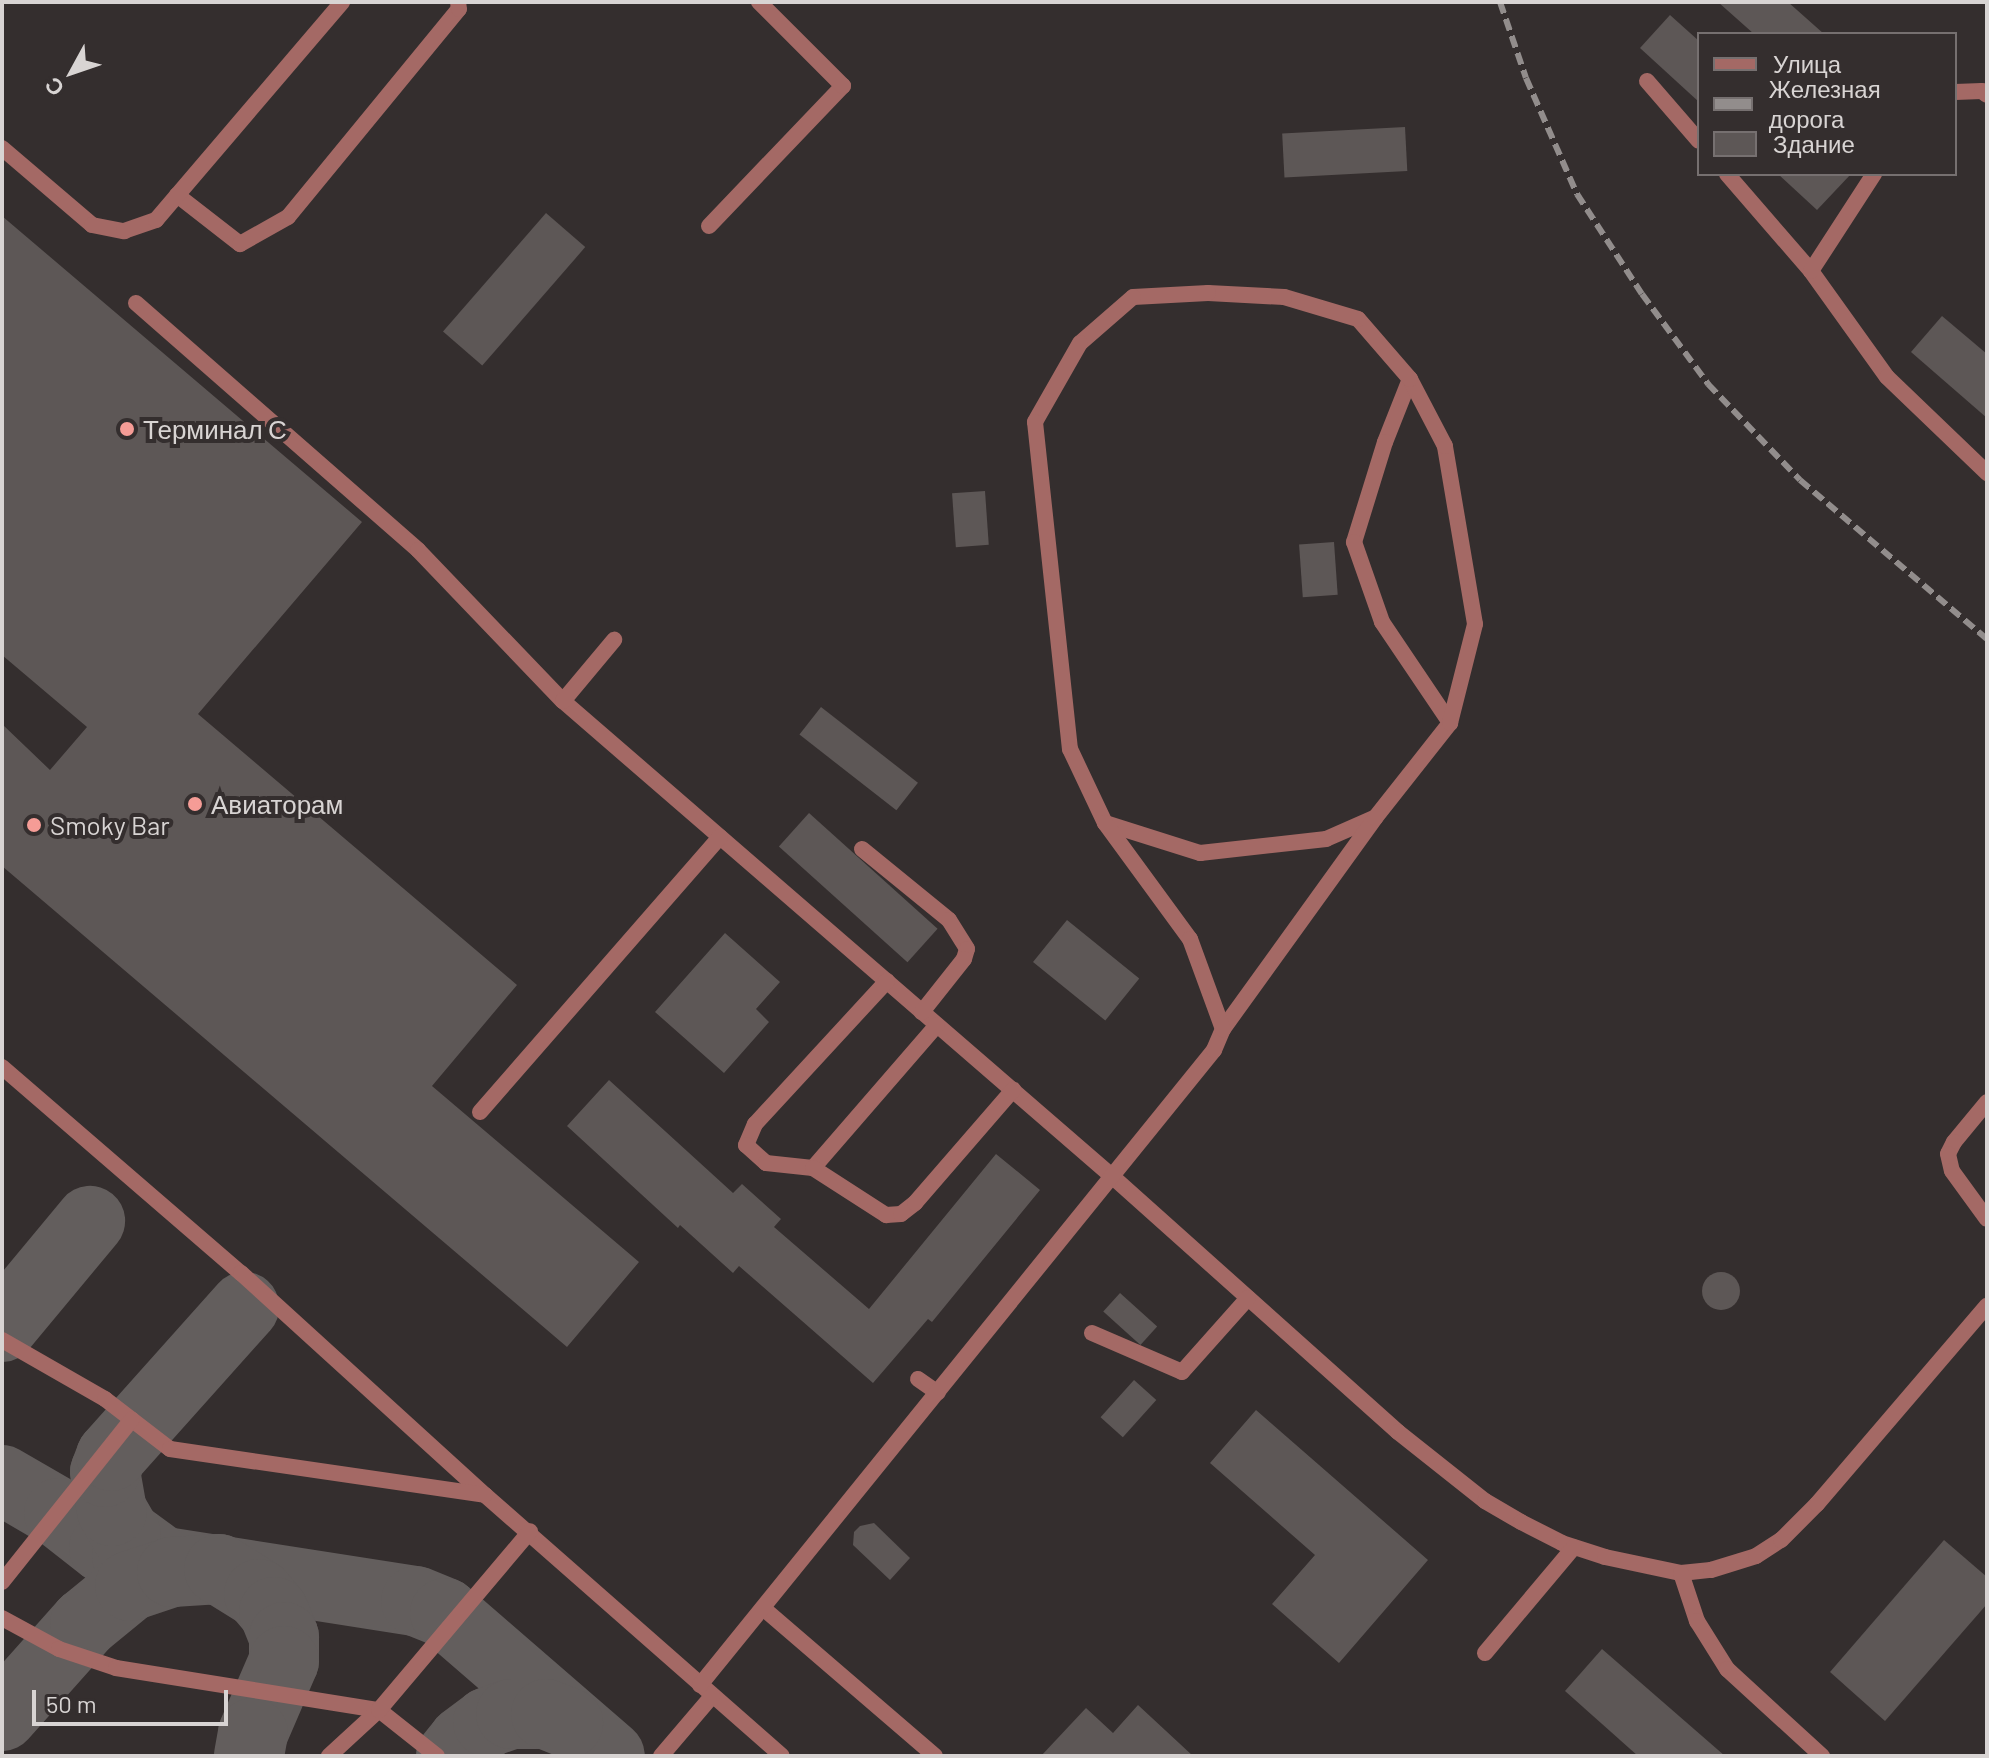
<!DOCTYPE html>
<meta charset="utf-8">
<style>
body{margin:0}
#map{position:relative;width:1989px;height:1758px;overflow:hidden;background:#342e2e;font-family:Barlow,sans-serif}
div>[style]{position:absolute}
.taxiway>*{height:70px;margin:-35px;padding:0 35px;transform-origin:35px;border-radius:35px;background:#635e5d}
.building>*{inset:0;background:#5d5756;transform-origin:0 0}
.round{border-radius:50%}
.service>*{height:16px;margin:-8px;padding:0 8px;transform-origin:8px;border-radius:8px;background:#a46965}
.tertiary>*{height:16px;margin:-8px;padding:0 8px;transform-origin:8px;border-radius:8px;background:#a46965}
.rail>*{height:6px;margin-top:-3px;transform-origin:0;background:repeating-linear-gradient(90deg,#928d8c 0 12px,transparent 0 18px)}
.dots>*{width:22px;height:22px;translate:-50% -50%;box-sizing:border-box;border:4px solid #342e2e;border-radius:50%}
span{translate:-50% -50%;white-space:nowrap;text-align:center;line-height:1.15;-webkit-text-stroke:8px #342e2e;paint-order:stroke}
.poi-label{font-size:26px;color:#d8d4d3}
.left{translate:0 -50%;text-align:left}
.frame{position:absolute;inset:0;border:4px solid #d8d4d3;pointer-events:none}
.legend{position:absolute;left:1697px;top:32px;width:260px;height:144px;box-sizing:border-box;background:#342e2e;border:2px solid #767070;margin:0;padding:10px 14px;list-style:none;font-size:24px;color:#d8d4d3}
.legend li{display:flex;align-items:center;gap:16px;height:40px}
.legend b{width:40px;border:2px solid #767070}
.north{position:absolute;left:32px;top:32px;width:80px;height:80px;-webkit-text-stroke:6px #342e2e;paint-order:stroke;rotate:230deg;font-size:22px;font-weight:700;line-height:32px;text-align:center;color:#d8d4d3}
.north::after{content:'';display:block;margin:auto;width:28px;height:36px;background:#d8d4d3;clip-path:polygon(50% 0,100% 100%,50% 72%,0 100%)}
.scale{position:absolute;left:32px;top:1690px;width:196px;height:36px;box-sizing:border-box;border:4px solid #d8d4d3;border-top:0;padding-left:10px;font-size:24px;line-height:28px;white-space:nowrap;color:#d8d4d3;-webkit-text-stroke:6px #342e2e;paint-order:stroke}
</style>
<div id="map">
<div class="taxiway">
<div style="left:2px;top:1327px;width:138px;rotate:-50.3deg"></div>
<div style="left:2px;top:1480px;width:66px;rotate:30.1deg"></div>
<div style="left:59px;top:1513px;width:57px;rotate:37.9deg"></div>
<div style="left:104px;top:1548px;width:24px;rotate:19deg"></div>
<div style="left:127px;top:1556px;width:292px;rotate:8.9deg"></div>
<div style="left:416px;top:1601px;width:31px;rotate:22deg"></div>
<div style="left:445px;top:1613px;width:218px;rotate:40.9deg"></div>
<div style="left:159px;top:1559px;width:41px;rotate:-144deg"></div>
<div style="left:126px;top:1535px;width:28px;rotate:-120deg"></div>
<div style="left:112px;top:1511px;width:40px;rotate:-100deg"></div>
<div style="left:105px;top:1472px;width:17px;rotate:-69deg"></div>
<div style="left:111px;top:1456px;width:200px;rotate:-48.2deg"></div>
<div style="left:2px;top:1716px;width:125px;rotate:-48.3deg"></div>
<div style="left:85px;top:1623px;width:58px;rotate:-39.4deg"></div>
<div style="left:130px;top:1586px;width:44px;rotate:-18.4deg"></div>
<div style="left:172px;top:1572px;width:47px;rotate:-3.7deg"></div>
<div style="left:219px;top:1569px;width:47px;rotate:32deg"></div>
<div style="left:259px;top:1594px;width:23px;rotate:50deg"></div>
<div style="left:274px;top:1612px;width:27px;rotate:68deg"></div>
<div style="left:284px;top:1637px;width:24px;rotate:90deg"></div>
<div style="left:284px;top:1661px;width:78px;rotate:113.3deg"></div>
<div style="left:253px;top:1733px;width:23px;rotate:100deg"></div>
<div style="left:451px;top:1756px;width:19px;rotate:-51deg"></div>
<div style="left:463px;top:1741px;width:31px;rotate:-37deg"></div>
<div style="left:488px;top:1722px;width:24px;rotate:-19deg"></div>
<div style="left:511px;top:1714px;width:35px"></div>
<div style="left:546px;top:1714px;width:24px;rotate:22deg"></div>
</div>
<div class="building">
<div style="clip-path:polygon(1718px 2px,1788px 2px,1824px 34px,1754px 34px)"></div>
<div style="clip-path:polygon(1670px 15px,1699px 41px,1699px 102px,1640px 48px)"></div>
<div style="left:1405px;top:127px;width:44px;height:123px;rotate:87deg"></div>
<div style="clip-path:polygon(1778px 174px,1851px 174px,1817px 210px)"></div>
<div style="left:546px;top:213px;width:52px;height:157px;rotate:41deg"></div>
<div style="clip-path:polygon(2px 216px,362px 522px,198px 714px,517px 985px,432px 1086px,639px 1262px,567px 1347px,2px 866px,2px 724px,50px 770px,87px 727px,2px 655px)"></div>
<div style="clip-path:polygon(1942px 316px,1987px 354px,1987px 418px,1911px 352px)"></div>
<div style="left:985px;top:491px;width:54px;height:33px;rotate:86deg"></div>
<div style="left:1334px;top:542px;width:53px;height:35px;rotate:86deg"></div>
<div style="left:821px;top:707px;width:123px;height:35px;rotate:38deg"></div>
<div style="left:809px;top:813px;width:173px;height:45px;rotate:42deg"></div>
<div style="left:1067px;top:920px;width:93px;height:54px;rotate:39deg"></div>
<div style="clip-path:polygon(725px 933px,780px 982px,756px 1009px,769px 1022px,724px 1073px,655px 1012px)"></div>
<div style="clip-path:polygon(609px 1080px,733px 1193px,742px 1184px,781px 1219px,774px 1227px,869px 1309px,996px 1154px,1040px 1190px,932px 1322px,928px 1319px,873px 1383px,739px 1266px,733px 1273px,680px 1225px,678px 1228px,567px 1126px)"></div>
<div class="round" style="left:1702px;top:1272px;width:38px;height:38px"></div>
<div style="left:1120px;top:1293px;width:50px;height:25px;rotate:42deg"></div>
<div style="left:1134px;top:1380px;width:30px;height:50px;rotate:42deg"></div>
<div style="clip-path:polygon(1256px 1410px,1428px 1560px,1339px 1663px,1272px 1604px,1315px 1555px,1210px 1463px)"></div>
<div style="clip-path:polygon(874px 1523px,910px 1558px,890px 1580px,853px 1545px,854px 1532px,860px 1526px)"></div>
<div style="clip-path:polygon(1944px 1540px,1987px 1577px,1987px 1604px,1885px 1721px,1830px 1672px)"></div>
<div style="clip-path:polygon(1602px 1649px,1725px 1756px,1638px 1756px,1565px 1691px)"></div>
<div style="clip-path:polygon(1138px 1705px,1193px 1756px,1041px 1756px,1086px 1708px,1113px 1733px)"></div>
</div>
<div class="service">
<div style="left:1647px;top:81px;width:79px;rotate:49.1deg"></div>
<div style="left:1955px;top:92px;width:27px;rotate:-2deg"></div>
<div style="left:1982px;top:91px;width:6px;rotate:39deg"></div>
<div style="left:1727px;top:174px;width:128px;rotate:49.1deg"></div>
<div style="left:1811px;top:271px;width:130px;rotate:54.4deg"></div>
<div style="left:1887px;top:377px;width:139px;rotate:43.8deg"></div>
<div style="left:177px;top:195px;width:80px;rotate:37.9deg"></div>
<div style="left:240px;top:244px;width:55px;rotate:-29.4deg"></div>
<div style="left:288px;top:217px;width:269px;rotate:-50.6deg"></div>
<div style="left:459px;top:9px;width:7px;rotate:-98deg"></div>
<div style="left:709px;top:226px;width:194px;rotate:-46.3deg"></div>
<div style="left:843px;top:86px;width:119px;rotate:-135deg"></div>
<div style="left:1811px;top:271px;width:116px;rotate:-57deg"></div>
<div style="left:136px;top:303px;width:375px;rotate:41.2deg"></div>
<div style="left:418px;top:550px;width:209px;rotate:46.2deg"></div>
<div style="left:563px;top:701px;width:729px;rotate:40.88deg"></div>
<div style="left:1114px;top:1178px;width:381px;rotate:41.8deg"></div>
<div style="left:1398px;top:1432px;width:111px;rotate:38.4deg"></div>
<div style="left:1485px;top:1501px;width:42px;rotate:30.3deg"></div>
<div style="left:1521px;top:1522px;width:46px;rotate:27.1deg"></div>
<div style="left:1562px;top:1543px;width:45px;rotate:18deg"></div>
<div style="left:1605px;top:1557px;width:78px;rotate:11.9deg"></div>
<div style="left:1681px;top:1573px;width:30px;rotate:-6deg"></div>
<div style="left:1711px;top:1570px;width:47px;rotate:-17.3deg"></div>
<div style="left:1756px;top:1556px;width:30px;rotate:-33deg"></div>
<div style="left:1781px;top:1540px;width:51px;rotate:-45deg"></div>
<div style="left:1817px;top:1504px;width:261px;rotate:-49.4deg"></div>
<div style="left:1410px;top:379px;width:68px;rotate:111.6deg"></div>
<div style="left:1385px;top:442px;width:105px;rotate:107.2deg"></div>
<div style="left:1354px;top:542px;width:85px;rotate:70.7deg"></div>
<div style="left:1382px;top:622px;width:122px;rotate:56deg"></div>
<div style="left:563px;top:701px;width:80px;rotate:-50.1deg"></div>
<div style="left:1105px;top:823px;width:100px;rotate:17.5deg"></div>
<div style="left:1200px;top:853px;width:127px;rotate:-6.3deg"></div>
<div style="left:1326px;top:839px;width:52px;rotate:-23.6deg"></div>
<div style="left:862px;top:849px;width:112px;rotate:39.2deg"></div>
<div style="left:949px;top:920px;width:34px;rotate:58deg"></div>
<div style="left:967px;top:949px;width:10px;rotate:107deg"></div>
<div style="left:964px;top:959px;width:68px;rotate:128.4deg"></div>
<div style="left:887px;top:981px;width:195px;rotate:132.7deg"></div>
<div style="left:755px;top:1124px;width:23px;rotate:113deg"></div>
<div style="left:746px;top:1145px;width:27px;rotate:42deg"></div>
<div style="left:766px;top:1163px;width:47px;rotate:6.1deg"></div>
<div style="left:813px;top:1168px;width:189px;rotate:-49.1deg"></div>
<div style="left:2px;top:1067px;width:316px;rotate:40.8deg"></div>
<div style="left:241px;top:1273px;width:330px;rotate:42.3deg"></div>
<div style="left:485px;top:1495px;width:395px;rotate:41.3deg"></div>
<div style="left:1987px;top:1102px;width:52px;rotate:129.5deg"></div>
<div style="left:1954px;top:1142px;width:13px;rotate:117deg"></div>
<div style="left:1948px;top:1154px;width:17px;rotate:77deg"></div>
<div style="left:1952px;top:1171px;width:59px;rotate:53.9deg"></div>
<div style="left:480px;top:1112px;width:365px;rotate:-48.9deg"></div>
<div style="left:813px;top:1168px;width:87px;rotate:32.8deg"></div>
<div style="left:886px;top:1215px;width:15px;rotate:-4deg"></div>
<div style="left:901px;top:1214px;width:18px;rotate:-38deg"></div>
<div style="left:915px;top:1203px;width:150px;rotate:-49.1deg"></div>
<div style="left:1092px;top:1333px;width:98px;rotate:23.4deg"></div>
<div style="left:1182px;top:1372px;width:99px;rotate:-48.3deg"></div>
<div style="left:2px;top:1340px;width:119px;rotate:29.8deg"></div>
<div style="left:105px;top:1399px;width:82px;rotate:37.6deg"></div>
<div style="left:170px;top:1449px;width:318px;rotate:8.3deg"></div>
<div style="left:918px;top:1379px;width:24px;rotate:35deg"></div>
<div style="left:1681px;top:1573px;width:51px;rotate:71.6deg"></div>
<div style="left:1697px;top:1621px;width:57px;rotate:58deg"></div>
<div style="left:1727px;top:1669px;width:129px;rotate:42.5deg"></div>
<div style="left:2px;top:1582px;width:208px;rotate:-51.4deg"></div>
<div style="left:763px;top:1608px;width:227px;rotate:40.7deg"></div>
<div style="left:2px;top:1618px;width:65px;rotate:28.5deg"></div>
<div style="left:59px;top:1649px;width:60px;rotate:18.4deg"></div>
<div style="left:116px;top:1668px;width:266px;rotate:9.1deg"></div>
<div style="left:379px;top:1710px;width:74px;rotate:38.4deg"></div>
<div style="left:1485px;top:1653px;width:138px;rotate:-50deg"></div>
<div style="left:700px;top:1685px;width:817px;rotate:-51.01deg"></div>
<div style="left:1214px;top:1050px;width:23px;rotate:-67deg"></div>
<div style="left:1223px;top:1029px;width:260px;rotate:-54.2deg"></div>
<div style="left:1375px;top:818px;width:121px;rotate:-51.7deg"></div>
<div style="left:1450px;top:723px;width:102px;rotate:-75.8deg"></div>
<div style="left:1475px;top:624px;width:181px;rotate:-99.6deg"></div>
<div style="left:1445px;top:446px;width:76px;rotate:-117.6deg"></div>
<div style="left:1410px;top:379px;width:79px;rotate:-130.9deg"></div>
<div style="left:1358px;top:319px;width:77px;rotate:-163.4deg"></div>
<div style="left:1284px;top:297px;width:76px;rotate:-177deg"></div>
<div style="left:1208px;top:293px;width:75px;rotate:176.9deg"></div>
<div style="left:1133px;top:297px;width:70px;rotate:139deg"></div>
<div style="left:1080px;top:343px;width:91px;rotate:119.7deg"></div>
<div style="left:1035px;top:422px;width:329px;rotate:83.9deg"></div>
<div style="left:1070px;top:749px;width:82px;rotate:64.7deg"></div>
<div style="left:1105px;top:823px;width:144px;rotate:53.8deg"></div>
<div style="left:1190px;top:939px;width:96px;rotate:69.9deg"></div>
<div style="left:329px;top:1756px;width:68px;rotate:-42.6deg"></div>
<div style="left:379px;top:1710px;width:234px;rotate:-49.8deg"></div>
<div style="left:661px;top:1756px;width:79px;rotate:-49.6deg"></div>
</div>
<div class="tertiary">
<div style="left:2px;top:148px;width:118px;rotate:40.5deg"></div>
<div style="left:92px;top:225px;width:33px;rotate:11deg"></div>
<div style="left:124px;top:231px;width:34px;rotate:-19deg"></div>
<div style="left:156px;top:220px;width:287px;rotate:-49.5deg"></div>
</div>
<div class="rail">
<div style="left:1500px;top:2px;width:80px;rotate:71.1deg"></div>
<div style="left:1526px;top:78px;width:127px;rotate:66.3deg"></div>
<div style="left:1577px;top:194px;width:119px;rotate:57deg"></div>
<div style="left:1642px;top:294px;width:112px;rotate:53.7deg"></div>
<div style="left:1708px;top:384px;width:133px;rotate:46.2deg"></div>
<div style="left:1800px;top:480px;width:245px;rotate:40.4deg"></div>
</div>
<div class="dots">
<div style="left:127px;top:429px;background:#f59c96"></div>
<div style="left:195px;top:804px;background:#f59c96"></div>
<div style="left:34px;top:825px;background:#f59c96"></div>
</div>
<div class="poi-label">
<span class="left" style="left:143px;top:429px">Терминал С</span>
<span class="left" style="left:211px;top:804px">Авиаторам</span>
<span class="left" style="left:50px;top:825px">Smoky Bar</span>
</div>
<div class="frame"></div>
<ul class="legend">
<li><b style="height:10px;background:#a46965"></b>Улица</li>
<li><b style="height:10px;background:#928d8c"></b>Железная дорога</li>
<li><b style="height:22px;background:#5d5756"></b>Здание</li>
</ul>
<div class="north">С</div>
<div class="scale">50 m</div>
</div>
